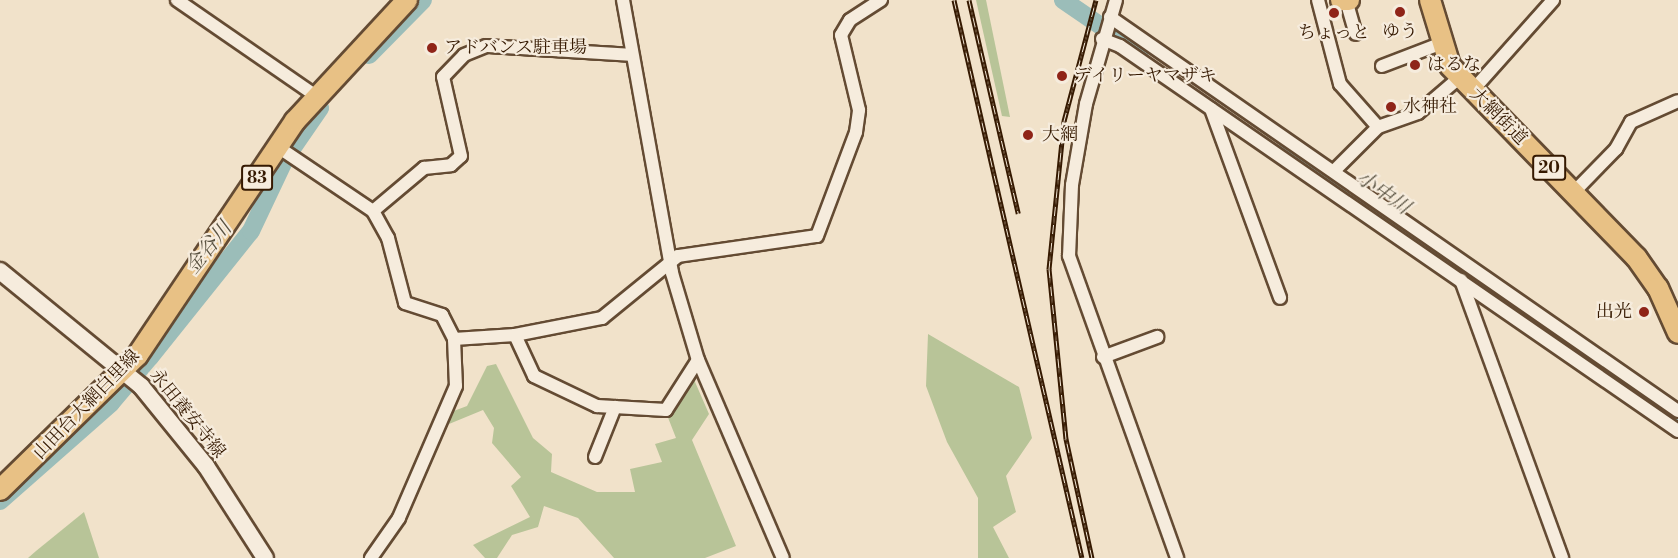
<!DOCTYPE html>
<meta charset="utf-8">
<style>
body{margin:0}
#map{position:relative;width:1678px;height:558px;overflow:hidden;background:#f1e2ca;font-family:"Libre Bodoni","Noto Serif JP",serif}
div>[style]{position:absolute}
.green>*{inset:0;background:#b8c498}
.river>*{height:18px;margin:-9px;padding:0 9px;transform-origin:9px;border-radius:9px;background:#9bbdb9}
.roads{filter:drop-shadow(2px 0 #644b33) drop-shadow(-2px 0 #644b33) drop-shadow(0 2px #644b33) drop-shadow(0 -2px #644b33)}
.street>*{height:12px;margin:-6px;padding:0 6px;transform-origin:6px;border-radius:6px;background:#f6ecdd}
.secondary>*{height:16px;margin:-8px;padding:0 8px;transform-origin:8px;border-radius:8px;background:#f6ecdd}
.primary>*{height:20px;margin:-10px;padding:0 10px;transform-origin:10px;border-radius:10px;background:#e8c185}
.rail>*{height:5px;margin-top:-2.5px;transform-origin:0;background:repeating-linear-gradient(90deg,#f6ecdd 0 9px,#351901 0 18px);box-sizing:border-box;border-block:2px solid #351901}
.dots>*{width:16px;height:16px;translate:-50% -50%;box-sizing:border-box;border:3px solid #f6ecdd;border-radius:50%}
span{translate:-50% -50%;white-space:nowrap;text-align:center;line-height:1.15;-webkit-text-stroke:4.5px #f6ecdd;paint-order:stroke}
.shield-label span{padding:2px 4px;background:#f6ecdd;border:2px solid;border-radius:4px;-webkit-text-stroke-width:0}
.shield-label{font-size:16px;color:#351901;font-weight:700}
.poi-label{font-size:18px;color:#351901}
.left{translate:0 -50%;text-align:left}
.right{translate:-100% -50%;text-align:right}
.street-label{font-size:18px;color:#351901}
.water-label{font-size:20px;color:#595241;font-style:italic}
</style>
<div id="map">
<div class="green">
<div style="clip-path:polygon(976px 0,986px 0,1010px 117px,1002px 116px)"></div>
<div style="clip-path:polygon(928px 334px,1019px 387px,1032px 438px,1006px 476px,1016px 512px,993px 527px,1009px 558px,978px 558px,978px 498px,947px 442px,926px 386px)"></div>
<div style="clip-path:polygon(496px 364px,533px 438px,552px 454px,551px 472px,597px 492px,635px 492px,630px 469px,662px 462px,655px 444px,676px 438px,667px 415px,692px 375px,709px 414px,692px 440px,736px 546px,705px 558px,614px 558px,578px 518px,544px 506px,538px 527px,512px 535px,497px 558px,485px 558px,473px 545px,530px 517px,511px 486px,521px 477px,492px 443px,494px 428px,483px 410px,449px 424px,451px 412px,467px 406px,487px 366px)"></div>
<div style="clip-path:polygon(84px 512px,99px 558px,28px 558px,36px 551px)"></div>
</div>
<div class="river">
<div style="left:1063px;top:0;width:93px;rotate:34.5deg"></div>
<div style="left:369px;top:55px;width:77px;rotate:-45.5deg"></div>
<div style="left:1284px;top:152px;width:478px;rotate:34.5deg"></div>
<div style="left:0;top:501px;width:148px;rotate:-41.4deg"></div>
<div style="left:111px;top:403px;width:60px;rotate:-49.7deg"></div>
<div style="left:150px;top:357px;width:161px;rotate:-51.3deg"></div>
<div style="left:251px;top:231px;width:80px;rotate:-64.7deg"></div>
<div style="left:285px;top:159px;width:62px;rotate:-55.5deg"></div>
</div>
<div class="roads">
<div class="street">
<div style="left:177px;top:0;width:169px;rotate:34.6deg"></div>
<div style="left:623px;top:0;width:277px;rotate:79.8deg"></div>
<div style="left:672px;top:273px;width:91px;rotate:73.4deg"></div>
<div style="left:698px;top:360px;width:215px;rotate:66.8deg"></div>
<div style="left:1116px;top:0;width:108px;rotate:106.1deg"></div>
<div style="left:1086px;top:104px;width:82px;rotate:99.8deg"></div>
<div style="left:1072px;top:185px;width:71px;rotate:92.4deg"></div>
<div style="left:1069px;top:256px;width:321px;rotate:70.3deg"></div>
<div style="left:1318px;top:0;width:87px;rotate:75.3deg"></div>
<div style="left:1340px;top:84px;width:57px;rotate:48.5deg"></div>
<div style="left:1346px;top:0;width:35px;rotate:74deg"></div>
<div style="left:1110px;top:17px;width:691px;rotate:34.75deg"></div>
<div style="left:1102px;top:39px;width:19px;rotate:21deg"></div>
<div style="left:1120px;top:46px;width:678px;rotate:34.6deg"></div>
<div style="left:1382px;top:66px;width:62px;rotate:-20.8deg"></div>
<div style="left:1472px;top:91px;width:122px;rotate:-48.3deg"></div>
<div style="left:1211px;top:109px;width:201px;rotate:69.9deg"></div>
<div style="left:278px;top:147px;width:115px;rotate:34deg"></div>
<div style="left:373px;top:211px;width:31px;rotate:61deg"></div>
<div style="left:388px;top:238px;width:67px;rotate:75.3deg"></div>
<div style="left:405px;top:303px;width:39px;rotate:18deg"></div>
<div style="left:442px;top:315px;width:27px;rotate:63deg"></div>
<div style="left:454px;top:339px;width:47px;rotate:87.6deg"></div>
<div style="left:456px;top:386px;width:144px;rotate:113.4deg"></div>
<div style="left:399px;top:518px;width:49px;rotate:125deg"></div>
<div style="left:1334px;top:171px;width:62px;rotate:-45deg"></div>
<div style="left:1378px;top:127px;width:42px;rotate:-19.3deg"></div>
<div style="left:1418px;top:113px;width:55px;rotate:-40.6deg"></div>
<div style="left:1573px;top:193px;width:62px;rotate:-45.7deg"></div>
<div style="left:1616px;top:149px;width:31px;rotate:-61deg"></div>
<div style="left:1631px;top:122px;width:51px;rotate:-24.1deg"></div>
<div style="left:373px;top:211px;width:67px;rotate:-40.1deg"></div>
<div style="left:424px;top:168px;width:27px;rotate:-6deg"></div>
<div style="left:451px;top:165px;width:13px;rotate:-42deg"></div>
<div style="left:461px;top:156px;width:81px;rotate:-102.8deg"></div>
<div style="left:443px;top:77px;width:30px;rotate:-46deg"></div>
<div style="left:464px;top:55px;width:24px;rotate:-22deg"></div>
<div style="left:486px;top:46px;width:146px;rotate:3.5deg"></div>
<div style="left:1461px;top:280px;width:296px;rotate:70deg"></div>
<div style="left:515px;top:335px;width:45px;rotate:65.1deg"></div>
<div style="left:534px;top:376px;width:70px;rotate:25.5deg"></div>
<div style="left:597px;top:406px;width:69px;rotate:3.3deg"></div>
<div style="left:666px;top:410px;width:59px;rotate:-57.4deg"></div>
<div style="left:454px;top:339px;width:61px;rotate:-3.8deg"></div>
<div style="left:515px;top:335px;width:89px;rotate:-11.1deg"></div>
<div style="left:602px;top:318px;width:98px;rotate:-39.2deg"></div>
<div style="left:678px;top:256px;width:140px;rotate:-8.2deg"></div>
<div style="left:817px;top:236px;width:111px;rotate:-69.4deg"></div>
<div style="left:856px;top:132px;width:22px;rotate:-82deg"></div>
<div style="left:859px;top:110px;width:77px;rotate:-103.5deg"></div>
<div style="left:841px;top:35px;width:17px;rotate:-59deg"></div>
<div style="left:850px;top:20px;width:37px;rotate:-33deg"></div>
<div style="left:1103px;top:357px;width:58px;rotate:-20.3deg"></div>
<div style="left:595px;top:457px;width:54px;rotate:-68.2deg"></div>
</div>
<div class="secondary">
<div style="left:0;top:271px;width:182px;rotate:39.2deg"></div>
<div style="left:141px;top:386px;width:103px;rotate:50.9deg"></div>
<div style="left:206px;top:466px;width:109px;rotate:57.3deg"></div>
</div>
<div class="primary">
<div style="left:1341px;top:0;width:8px"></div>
<div style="left:1430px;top:0;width:69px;rotate:73.1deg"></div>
<div style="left:1450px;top:66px;width:267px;rotate:45.8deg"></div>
<div style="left:1636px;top:257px;width:38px;rotate:55deg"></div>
<div style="left:1658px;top:288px;width:49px;rotate:66deg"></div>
<div style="left:0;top:490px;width:192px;rotate:-44.4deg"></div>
<div style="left:137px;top:356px;width:283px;rotate:-56.1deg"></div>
<div style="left:295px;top:121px;width:165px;rotate:-47.2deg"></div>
</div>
</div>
<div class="rail">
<div style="left:954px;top:0;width:572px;rotate:77.08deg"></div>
<div style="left:969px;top:0;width:219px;rotate:77deg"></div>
<div style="left:1092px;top:558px;width:122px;rotate:-102.3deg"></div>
<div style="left:1066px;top:439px;width:171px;rotate:-95.7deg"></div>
<div style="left:1049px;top:269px;width:149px;rotate:-84.2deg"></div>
<div style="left:1064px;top:121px;width:125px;rotate:-75.2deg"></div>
</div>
<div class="dots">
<div style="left:1400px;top:12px;background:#8f2418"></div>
<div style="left:1334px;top:13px;background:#8f2418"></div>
<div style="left:432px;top:48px;background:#8f2418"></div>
<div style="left:1415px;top:65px;background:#8f2418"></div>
<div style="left:1062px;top:76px;background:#8f2418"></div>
<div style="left:1391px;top:107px;background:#8f2418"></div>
<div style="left:1028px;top:135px;background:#8f2418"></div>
<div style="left:1644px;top:312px;background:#8f2418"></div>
</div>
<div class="shield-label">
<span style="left:1549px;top:168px">20</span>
<span style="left:257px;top:178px">83</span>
</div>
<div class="poi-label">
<span style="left:1400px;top:32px">ゆう</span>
<span style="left:1334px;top:33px">ちょっと</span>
<span class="left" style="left:444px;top:48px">アドバンス駐車場</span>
<span class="left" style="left:1427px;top:65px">はるな</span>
<span class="left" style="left:1074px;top:76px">デイリーヤマザキ</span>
<span class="left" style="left:1403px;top:107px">水神社</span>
<span class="left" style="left:1042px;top:135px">大網</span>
<span class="right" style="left:1632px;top:312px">出光</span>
</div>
<div class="street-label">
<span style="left:1498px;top:117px;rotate:45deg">大網街道</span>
<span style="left:87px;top:405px;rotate:-46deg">山田台大網白里線</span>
<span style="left:187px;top:414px;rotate:51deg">永田養安寺線</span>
</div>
<div class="water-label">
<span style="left:1383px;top:193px;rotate:35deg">小中川</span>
<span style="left:209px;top:248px;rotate:-51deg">金谷川</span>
</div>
</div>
